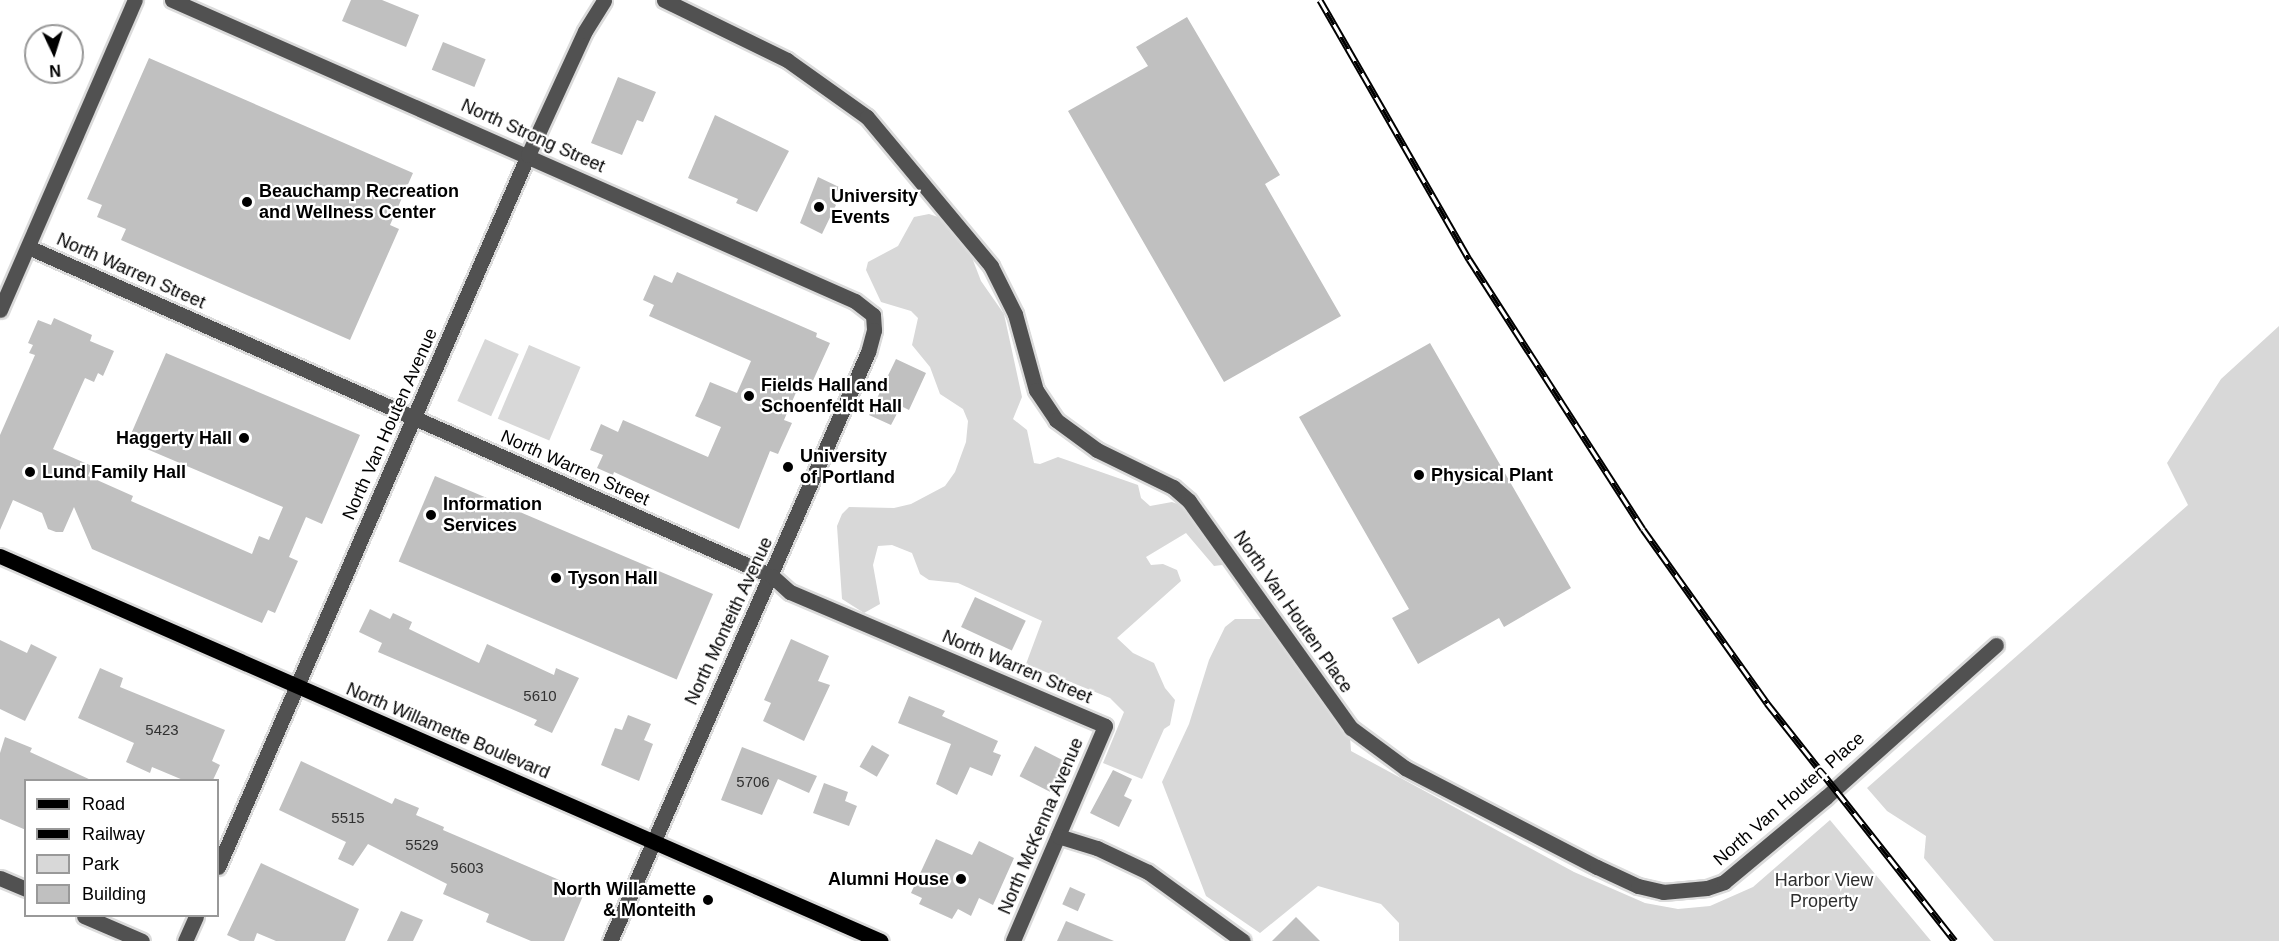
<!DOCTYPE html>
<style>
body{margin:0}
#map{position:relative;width:2279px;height:941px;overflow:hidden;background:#fff;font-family:Helvetica,sans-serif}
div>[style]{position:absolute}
.green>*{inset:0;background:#d8d8d8;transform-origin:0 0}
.building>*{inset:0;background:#c0c0c0;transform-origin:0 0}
.roads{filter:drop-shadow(2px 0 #dbdbdb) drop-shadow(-2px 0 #dbdbdb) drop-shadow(0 2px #dbdbdb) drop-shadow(0 -2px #dbdbdb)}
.minor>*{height:15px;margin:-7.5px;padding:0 7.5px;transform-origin:7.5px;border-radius:7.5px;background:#515151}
.major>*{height:15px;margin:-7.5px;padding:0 7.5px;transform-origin:7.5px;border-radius:7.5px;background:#000}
.rail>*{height:7px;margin-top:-3.5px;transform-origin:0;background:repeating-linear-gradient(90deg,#fff 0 14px,#000 0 28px);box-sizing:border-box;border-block:2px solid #000}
.dots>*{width:16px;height:16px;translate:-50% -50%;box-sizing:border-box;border:3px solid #fff;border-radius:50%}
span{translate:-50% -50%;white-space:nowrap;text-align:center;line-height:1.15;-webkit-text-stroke:4.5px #fff;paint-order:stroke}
.number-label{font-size:15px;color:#303030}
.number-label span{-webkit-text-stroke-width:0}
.street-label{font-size:18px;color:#000}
.poi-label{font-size:18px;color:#000;font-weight:700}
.left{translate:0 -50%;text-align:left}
.right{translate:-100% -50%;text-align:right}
.park-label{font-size:18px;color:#2f2f2f}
.legend{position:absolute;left:24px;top:779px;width:195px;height:138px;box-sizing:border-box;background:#fff;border:2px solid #999;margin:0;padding:8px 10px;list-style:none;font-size:18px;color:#000}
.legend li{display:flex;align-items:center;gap:12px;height:30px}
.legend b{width:30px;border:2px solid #999}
.north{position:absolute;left:24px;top:24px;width:60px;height:60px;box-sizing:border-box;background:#fff;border:2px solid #999;border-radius:50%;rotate:176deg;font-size:16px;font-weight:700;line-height:24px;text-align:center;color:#000}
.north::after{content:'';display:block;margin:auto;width:21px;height:27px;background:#000;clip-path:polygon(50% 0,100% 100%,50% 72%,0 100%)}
</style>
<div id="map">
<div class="green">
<div style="clip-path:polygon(929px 214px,941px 218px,966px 242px,981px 281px,1004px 314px,1022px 397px,1013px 419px,1027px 430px,1034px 463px,1040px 464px,1058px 457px,1138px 485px,1141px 498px,1150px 506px,1172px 502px,1183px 506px,1222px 560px,1222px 565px,1214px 566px,1186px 533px,1146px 557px,1151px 565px,1163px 564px,1177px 570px,1181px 581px,1117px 638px,1133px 653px,1154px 663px,1165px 688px,1175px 700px,1170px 725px,1164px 729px,1142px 779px,1103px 763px,1124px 712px,1110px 698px,1026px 664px,1042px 621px,958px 583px,929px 580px,920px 574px,912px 553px,892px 545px,878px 546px,873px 565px,880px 604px,864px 613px,842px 599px,837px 526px,842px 514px,849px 507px,894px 508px,911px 504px,945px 486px,955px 472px,966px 442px,968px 421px,963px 409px,940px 394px,930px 367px,912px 345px,918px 318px,911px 311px,881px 302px,866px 270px,868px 262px,898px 246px,914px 217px)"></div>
<div style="clip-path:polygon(2279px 326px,2279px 941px,1994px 941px,1924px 858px,1926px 836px,1887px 811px,1867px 788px,2188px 505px,2167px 463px,2221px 379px)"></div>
<div style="left:485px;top:339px;width:37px;height:68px;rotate:24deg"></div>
<div style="left:529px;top:345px;width:56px;height:80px;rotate:23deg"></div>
<div style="clip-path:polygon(1235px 619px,1266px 619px,1350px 737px,1351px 751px,1574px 872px,1645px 903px,1678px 909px,1710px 906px,1753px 887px,1830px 820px,1931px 941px,1399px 941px,1399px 923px,1381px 904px,1318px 886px,1260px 933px,1206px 896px,1162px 782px,1189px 724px,1209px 660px,1225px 627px)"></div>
</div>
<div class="building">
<div style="clip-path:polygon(351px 0,382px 0,419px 15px,406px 47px,342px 21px)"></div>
<div style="clip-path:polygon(1187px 17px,1280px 175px,1265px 184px,1341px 316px,1224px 382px,1068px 111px,1148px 66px,1136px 47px)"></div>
<div style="left:443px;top:42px;width:46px;height:30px;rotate:22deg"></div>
<div style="clip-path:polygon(149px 58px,413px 173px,390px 225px,399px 229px,350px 340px,121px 240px,126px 229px,97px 217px,102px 205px,87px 199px)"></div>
<div style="clip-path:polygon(618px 77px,656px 92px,643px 122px,637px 120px,622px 155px,591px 143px)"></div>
<div style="clip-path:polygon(715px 115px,789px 151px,757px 212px,736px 203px,738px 199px,688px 178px)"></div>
<div style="clip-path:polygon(818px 177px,839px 187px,832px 202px,836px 205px,822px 234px,800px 223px)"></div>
<div style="clip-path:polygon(677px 272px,817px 333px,816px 337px,830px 343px,811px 385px,801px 381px,784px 420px,792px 423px,778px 454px,770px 451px,739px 529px,614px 472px,613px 475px,597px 468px,603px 455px,590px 450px,601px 424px,618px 432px,623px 420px,708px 457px,721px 427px,695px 416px,703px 399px,710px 382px,737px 393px,751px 361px,649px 316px,654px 305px,643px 300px,654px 275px,672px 283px)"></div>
<div style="clip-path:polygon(54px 318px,92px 335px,90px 341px,114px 351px,103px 376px,98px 373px,94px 382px,85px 378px,53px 449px,92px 466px,88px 476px,133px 496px,131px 501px,252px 554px,259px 536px,269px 540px,283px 507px,128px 441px,166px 353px,360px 435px,322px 524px,306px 517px,289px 557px,298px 561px,275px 613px,268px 610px,262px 623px,92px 549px,74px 507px,63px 532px,56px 532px,48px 529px,42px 513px,13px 500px,0 530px,0 435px,35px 355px,29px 353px,33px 345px,28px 343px,38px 320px,51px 325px)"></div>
<div style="clip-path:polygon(1430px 343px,1571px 588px,1504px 627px,1499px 618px,1418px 664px,1392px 618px,1409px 609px,1299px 417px)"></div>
<div style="clip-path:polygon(896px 359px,926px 373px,909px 410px,901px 406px,891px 425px,869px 415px)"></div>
<div style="left:435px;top:476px;width:302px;height:93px;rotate:23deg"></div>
<div style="left:975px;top:597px;width:56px;height:33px;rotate:25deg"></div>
<div style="clip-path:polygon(370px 609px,390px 619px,393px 613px,412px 622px,409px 629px,479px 663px,487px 644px,554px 675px,556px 668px,579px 678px,552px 733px,534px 725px,537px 720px,378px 652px,382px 643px,359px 632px)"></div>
<div style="clip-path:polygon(791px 639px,829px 656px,818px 681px,830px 685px,804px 741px,763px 721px,771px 703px,764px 700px)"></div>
<div style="clip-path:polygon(0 640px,27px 653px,31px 644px,57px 657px,25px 721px,0 709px)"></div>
<div style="clip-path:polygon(100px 668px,123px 678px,120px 687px,225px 730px,212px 761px,220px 765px,213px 780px,183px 780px,152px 767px,150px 773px,126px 762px,134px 743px,78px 718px)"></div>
<div style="clip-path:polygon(909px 696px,945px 711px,942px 716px,998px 741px,993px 752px,1001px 755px,992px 776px,970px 767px,957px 795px,936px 784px,951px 744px,898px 723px)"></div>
<div style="clip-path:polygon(628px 715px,651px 724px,644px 740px,653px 744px,639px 781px,601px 765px,615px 728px,622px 730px)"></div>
<div style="clip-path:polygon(5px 737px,32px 748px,30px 752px,91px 780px,26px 780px,26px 830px,0 819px,0 753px)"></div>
<div style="left:872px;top:745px;width:20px;height:25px;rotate:30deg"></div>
<div style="left:1035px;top:746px;width:34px;height:34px;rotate:27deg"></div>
<div style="clip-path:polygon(742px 747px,817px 776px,809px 793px,778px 779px,762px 815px,721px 800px)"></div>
<div style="clip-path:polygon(301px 761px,392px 804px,395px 798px,419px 808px,416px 815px,444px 827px,443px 830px,585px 891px,564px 941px,531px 941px,486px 922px,489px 914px,443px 894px,447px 884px,368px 844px,353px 866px,338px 859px,346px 842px,279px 810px)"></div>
<div style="clip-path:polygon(1113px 770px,1132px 779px,1124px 796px,1132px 800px,1119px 827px,1090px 813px)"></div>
<div style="clip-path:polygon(824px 783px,848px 792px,845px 801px,857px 806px,849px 826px,813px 813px)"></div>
<div style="clip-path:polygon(936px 839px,972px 855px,979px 841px,1014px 858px,993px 905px,979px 898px,971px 916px,958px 909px,952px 919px,919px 904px,922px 898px,911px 893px)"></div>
<div style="clip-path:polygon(261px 863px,359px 909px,345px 941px,276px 941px,257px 933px,254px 941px,240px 941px,227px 935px)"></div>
<div style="left:1070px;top:887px;width:17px;height:19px;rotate:24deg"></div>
<div style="clip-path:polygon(401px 911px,423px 920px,413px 941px,387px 941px)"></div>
<div style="clip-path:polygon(1296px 917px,1320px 941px,1272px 941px)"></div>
<div style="clip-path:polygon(1066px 921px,1114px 941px,1057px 941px)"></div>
</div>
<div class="roads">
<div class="minor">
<div style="left:172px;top:0;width:746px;rotate:23.78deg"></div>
<div style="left:855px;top:301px;width:23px;rotate:38deg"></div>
<div style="left:873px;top:315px;width:15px;rotate:86deg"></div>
<div style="left:874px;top:330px;width:23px;rotate:105deg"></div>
<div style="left:868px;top:352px;width:643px;rotate:113.65deg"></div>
<div style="left:664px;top:0;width:137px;rotate:26deg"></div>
<div style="left:787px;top:60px;width:98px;rotate:35.5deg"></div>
<div style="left:867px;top:117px;width:194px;rotate:50.2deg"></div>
<div style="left:991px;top:266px;width:54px;rotate:63.4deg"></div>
<div style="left:1015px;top:314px;width:79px;rotate:74.6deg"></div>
<div style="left:1036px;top:390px;width:36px;rotate:56deg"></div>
<div style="left:1056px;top:420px;width:51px;rotate:36.2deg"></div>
<div style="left:1097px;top:450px;width:85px;rotate:26deg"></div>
<div style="left:1173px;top:487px;width:21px;rotate:41deg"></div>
<div style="left:1189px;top:501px;width:279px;rotate:54.5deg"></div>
<div style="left:1351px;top:728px;width:67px;rotate:36.5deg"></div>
<div style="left:1405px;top:768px;width:216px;rotate:27.3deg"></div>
<div style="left:1597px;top:867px;width:45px;rotate:24.9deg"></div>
<div style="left:1638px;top:886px;width:26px;rotate:13deg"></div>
<div style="left:1663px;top:892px;width:44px;rotate:-5.2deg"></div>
<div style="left:1707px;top:888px;width:18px;rotate:-19deg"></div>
<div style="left:1724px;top:882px;width:133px;rotate:-39.8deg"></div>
<div style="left:1826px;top:797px;width:228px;rotate:-41.8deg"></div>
<div style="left:28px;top:247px;width:813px;rotate:23.86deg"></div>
<div style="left:772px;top:576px;width:24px;rotate:42deg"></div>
<div style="left:790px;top:592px;width:342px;rotate:23deg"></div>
<div style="left:1105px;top:726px;width:234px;rotate:113.2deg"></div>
<div style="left:0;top:310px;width:338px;rotate:-66.5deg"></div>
<div style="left:1058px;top:836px;width:41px;rotate:17.1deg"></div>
<div style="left:1097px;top:848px;width:56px;rotate:25.2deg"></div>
<div style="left:1148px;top:872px;width:117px;rotate:36deg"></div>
<div style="left:218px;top:867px;width:777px;rotate:-66.47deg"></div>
<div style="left:528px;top:155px;width:136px;rotate:-65.3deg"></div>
<div style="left:585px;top:31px;width:36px;rotate:-58deg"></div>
<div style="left:0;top:878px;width:28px;rotate:23deg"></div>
<div style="left:84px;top:916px;width:63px;rotate:23.3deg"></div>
<div style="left:185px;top:941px;width:27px;rotate:-66deg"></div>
</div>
<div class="major">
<div style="left:0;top:556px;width:961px;rotate:23.61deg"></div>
</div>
</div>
<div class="rail">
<div style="left:1320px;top:0;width:299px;rotate:60.1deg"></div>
<div style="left:1469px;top:259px;width:321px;rotate:57.2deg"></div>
<div style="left:1643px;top:529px;width:214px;rotate:54.5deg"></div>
<div style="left:1767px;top:703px;width:303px;rotate:51.7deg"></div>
</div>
<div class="dots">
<div style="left:247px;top:202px;background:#000"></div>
<div style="left:819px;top:207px;background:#000"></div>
<div style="left:749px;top:396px;background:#000"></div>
<div style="left:244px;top:438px;background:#000"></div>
<div style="left:788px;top:467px;background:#000"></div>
<div style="left:30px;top:472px;background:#000"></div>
<div style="left:1419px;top:475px;background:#000"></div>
<div style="left:431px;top:515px;background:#000"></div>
<div style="left:556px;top:578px;background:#000"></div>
<div style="left:961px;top:879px;background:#000"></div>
<div style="left:708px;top:900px;background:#000"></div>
</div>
<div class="number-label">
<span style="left:540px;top:696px">5610</span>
<span style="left:162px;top:730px">5423</span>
<span style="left:753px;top:782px">5706</span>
<span style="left:348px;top:818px">5515</span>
<span style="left:422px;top:845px">5529</span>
<span style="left:467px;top:868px">5603</span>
</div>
<div class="street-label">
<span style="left:533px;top:136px;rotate:24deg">North Strong Street</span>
<span style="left:131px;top:271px;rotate:24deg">North Warren Street</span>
<span style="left:390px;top:424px;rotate:-66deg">North Van Houten Avenue</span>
<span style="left:575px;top:468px;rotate:24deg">North Warren Street</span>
<span style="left:1293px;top:612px;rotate:55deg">North Van Houten Place</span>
<span style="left:729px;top:621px;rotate:-65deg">North Monteith Avenue</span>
<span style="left:1017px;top:667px;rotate:23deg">North Warren Street</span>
<span style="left:448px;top:731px;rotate:23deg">North Willamette Boulevard</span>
<span style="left:1789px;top:799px;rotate:-41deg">North Van Houten Place</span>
<span style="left:1041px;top:826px;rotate:-67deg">North McKenna Avenue</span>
</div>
<div class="poi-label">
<span class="left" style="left:259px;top:202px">Beauchamp Recreation<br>and Wellness Center</span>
<span class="left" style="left:831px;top:207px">University<br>Events</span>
<span class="left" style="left:761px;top:396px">Fields Hall and<br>Schoenfeldt Hall</span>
<span class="right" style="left:232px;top:438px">Haggerty Hall</span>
<span class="left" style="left:800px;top:467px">University<br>of Portland</span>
<span class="left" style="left:42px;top:472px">Lund Family Hall</span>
<span class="left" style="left:1431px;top:475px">Physical Plant</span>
<span class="left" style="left:443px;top:515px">Information<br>Services</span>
<span class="left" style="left:568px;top:578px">Tyson Hall</span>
<span class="right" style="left:949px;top:879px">Alumni House</span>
<span class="right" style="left:696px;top:900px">North Willamette<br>&amp; Monteith</span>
</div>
<div class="park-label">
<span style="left:1824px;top:891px">Harbor View<br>Property</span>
</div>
<ul class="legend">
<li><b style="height:8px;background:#000"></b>Road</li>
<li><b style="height:8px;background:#000"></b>Railway</li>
<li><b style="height:16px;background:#d8d8d8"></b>Park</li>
<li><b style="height:16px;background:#c0c0c0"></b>Building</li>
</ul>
<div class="north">N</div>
</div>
